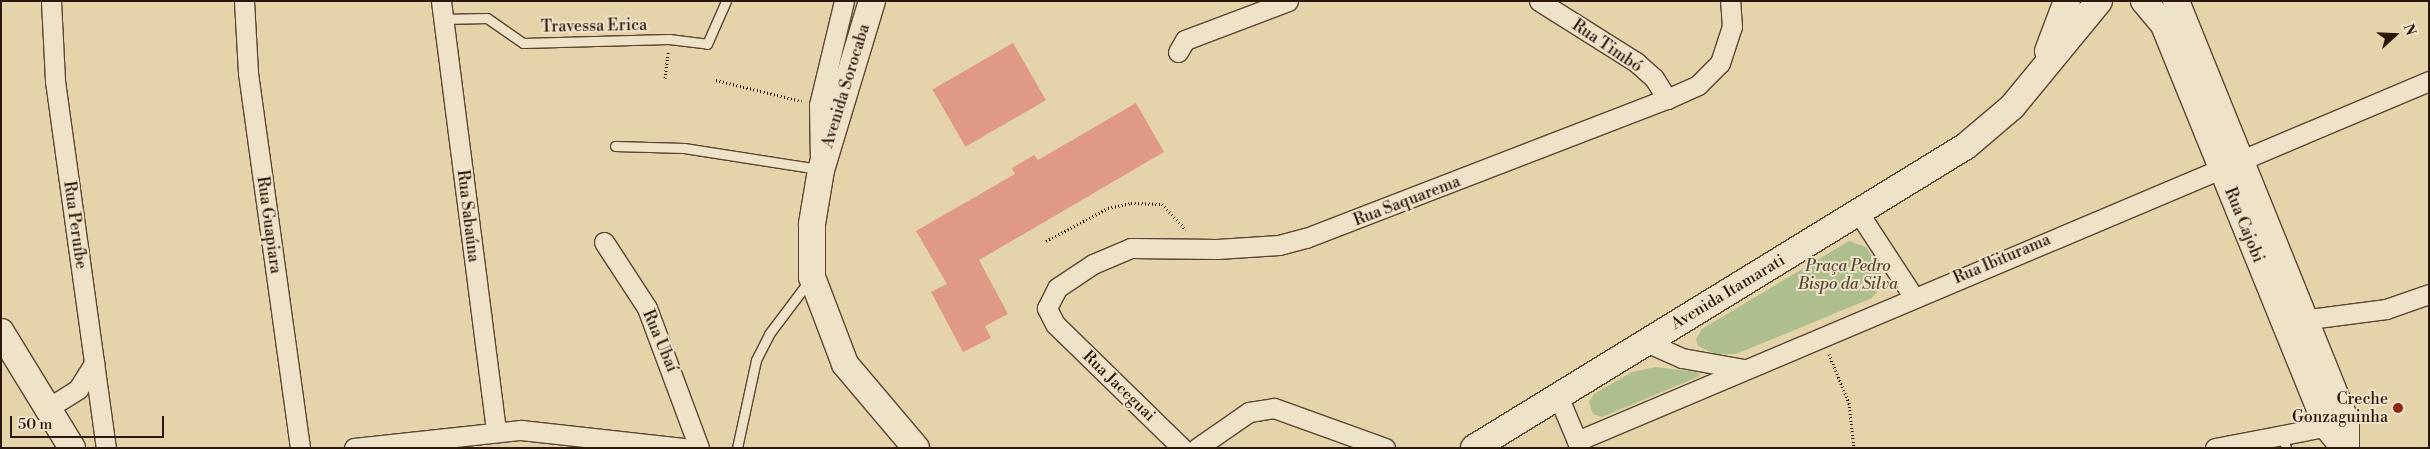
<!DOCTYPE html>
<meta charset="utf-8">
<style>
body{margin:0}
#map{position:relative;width:2430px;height:449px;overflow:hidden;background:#e5d3aa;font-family:"Libre Bodoni",serif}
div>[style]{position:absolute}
.green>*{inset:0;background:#afbe8d}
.building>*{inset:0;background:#e09986;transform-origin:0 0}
.path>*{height:3px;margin-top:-1.5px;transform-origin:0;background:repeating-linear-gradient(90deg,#2c170b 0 1px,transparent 0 3.5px)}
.roads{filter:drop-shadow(1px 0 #5a4633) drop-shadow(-1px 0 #5a4633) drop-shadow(0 1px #5a4633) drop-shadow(0 -1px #5a4633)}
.lane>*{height:9px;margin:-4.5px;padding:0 4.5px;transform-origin:4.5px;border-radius:4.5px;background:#eee2c8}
.street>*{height:19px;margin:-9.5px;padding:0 9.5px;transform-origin:9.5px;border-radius:9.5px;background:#eee2c8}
.secondary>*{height:26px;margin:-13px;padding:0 13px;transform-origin:13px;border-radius:13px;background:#eee2c8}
.dots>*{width:14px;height:14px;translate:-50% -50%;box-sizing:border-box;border:2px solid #eee2c8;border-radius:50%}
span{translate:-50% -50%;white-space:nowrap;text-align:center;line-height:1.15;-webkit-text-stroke:4px #eee2c8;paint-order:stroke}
.street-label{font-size:16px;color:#2c170b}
.park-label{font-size:16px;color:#534932;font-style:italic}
.poi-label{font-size:16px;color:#2c170b}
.right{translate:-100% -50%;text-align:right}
.frame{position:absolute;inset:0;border:2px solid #2c170b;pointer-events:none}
.north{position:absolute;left:2370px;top:10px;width:50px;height:50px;-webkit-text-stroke:4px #eee2c8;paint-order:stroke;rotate:70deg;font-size:14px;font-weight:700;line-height:20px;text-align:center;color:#2c170b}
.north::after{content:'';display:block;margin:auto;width:18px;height:22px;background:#2c170b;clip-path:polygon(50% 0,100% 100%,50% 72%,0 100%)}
.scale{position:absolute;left:10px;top:416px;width:154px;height:22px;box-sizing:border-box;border:2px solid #2c170b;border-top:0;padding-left:6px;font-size:15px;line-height:18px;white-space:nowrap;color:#2c170b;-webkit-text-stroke:4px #eee2c8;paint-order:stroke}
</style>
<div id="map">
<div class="green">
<div style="clip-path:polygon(1849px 241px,1866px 247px,1881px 271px,1880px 288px,1872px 298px,1736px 354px,1715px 354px,1698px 346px,1696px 339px,1702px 329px)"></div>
<div style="clip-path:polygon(1656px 367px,1697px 372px,1700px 376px,1602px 417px,1593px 414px,1589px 402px,1594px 394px,1632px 372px)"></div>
</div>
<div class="building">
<div style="left:1013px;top:43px;width:66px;height:93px;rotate:60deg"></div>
<div style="clip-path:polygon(1136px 103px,1164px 152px,979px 260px,1008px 314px,985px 326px,991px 338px,963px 352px,931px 292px,947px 284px,916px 231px,1015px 174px,1012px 168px,1034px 155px,1038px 160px)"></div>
</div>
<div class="path">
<div style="left:665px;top:78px;width:26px;rotate:-83deg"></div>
<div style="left:716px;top:80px;width:88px;rotate:13.9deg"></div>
<div style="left:1046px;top:241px;width:70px;rotate:-28deg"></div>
<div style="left:1108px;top:208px;width:24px;rotate:-12deg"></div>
<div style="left:1131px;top:203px;width:31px;rotate:2deg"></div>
<div style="left:1162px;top:204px;width:35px;rotate:47deg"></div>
<div style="left:1829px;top:354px;width:53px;rotate:67.8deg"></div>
<div style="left:1849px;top:403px;width:45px;rotate:83.7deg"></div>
</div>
<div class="roads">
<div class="lane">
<div style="left:442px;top:19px;width:45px;rotate:-1.3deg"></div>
<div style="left:487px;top:18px;width:44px;rotate:34.8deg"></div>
<div style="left:523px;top:43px;width:146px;rotate:-1.6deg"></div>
<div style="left:669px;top:39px;width:38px;rotate:7deg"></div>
<div style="left:707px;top:44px;width:47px;rotate:-66.2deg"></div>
<div style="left:615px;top:146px;width:69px;rotate:1.7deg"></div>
<div style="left:684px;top:148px;width:136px;rotate:8.9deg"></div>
<div style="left:2283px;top:437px;width:11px;rotate:75deg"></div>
<div style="left:737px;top:448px;width:90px;rotate:-77.8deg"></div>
<div style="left:756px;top:360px;width:29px;rotate:-63deg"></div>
<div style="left:769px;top:334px;width:66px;rotate:-53deg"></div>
</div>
<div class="street">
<div style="left:51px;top:1px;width:80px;rotate:87.1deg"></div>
<div style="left:55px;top:81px;width:371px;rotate:82.1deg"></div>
<div style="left:244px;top:1px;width:72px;rotate:86.8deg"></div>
<div style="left:248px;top:73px;width:379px;rotate:82.1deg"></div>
<div style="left:441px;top:1px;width:434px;rotate:82.7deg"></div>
<div style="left:1539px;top:1px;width:115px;rotate:32.2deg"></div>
<div style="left:1636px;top:62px;width:24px;rotate:42deg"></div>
<div style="left:1654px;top:78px;width:25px;rotate:58deg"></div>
<div style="left:1178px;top:52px;width:14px;rotate:-60deg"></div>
<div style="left:1185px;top:40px;width:110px;rotate:-20.7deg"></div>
<div style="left:820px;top:162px;width:57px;rotate:-91deg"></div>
<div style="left:819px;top:105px;width:107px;rotate:-76.5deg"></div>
<div style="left:1858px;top:212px;width:100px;rotate:56.8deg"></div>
<div style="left:604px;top:242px;width:79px;rotate:56.9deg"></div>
<div style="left:647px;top:308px;width:149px;rotate:69.6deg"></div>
<div style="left:2294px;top:321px;width:93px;rotate:-7.4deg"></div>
<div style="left:2386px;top:309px;width:46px;rotate:-19.2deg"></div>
<div style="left:1646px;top:342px;width:39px;rotate:24deg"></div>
<div style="left:1682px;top:358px;width:63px;rotate:10.1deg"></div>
<div style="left:1558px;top:396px;width:56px;rotate:67.1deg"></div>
<div style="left:48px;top:408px;width:36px;rotate:-32deg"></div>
<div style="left:78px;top:389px;width:31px;rotate:-58deg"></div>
<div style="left:1577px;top:441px;width:925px;rotate:-22.91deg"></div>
<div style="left:354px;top:448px;width:168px;rotate:-6.2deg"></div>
<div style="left:521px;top:430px;width:163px;rotate:6.3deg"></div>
<div style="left:1182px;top:448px;width:177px;rotate:-135.7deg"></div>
<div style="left:1055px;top:324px;width:18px;rotate:-117deg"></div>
<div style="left:1047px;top:308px;width:22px;rotate:-63deg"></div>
<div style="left:1057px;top:288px;width:43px;rotate:-33.7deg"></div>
<div style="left:1093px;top:264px;width:41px;rotate:-22.8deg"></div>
<div style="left:1131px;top:248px;width:86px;rotate:0.7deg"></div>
<div style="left:1217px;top:249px;width:62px;rotate:-3.7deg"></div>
<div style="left:1279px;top:245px;width:28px;rotate:-15deg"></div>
<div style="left:1306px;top:238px;width:387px;rotate:-21.1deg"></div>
<div style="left:1667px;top:99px;width:34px;rotate:-24deg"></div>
<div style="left:1698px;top:85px;width:31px;rotate:-45deg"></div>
<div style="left:1720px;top:63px;width:38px;rotate:-72deg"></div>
<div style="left:1732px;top:27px;width:26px;rotate:-94deg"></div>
<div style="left:1197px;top:448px;width:63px;rotate:-34.7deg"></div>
<div style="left:1249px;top:412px;width:25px;rotate:-9deg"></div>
<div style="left:1274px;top:408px;width:118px;rotate:19.8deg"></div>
<div style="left:2215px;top:448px;width:127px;rotate:-10.9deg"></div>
</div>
<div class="secondary">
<div style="left:872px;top:1px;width:177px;rotate:106.8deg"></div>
<div style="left:821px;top:170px;width:55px;rotate:99.5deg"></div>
<div style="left:812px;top:224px;width:53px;rotate:90deg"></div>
<div style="left:812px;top:277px;width:93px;rotate:69.2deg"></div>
<div style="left:845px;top:364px;width:110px;rotate:49.8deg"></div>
<div style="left:2144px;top:1px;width:31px;rotate:50deg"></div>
<div style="left:2164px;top:25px;width:435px;rotate:67.9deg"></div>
<div style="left:2328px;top:428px;width:26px;rotate:50deg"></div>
<div style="left:2176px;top:1px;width:454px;rotate:68deg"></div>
<div style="left:2346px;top:422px;width:26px;rotate:90deg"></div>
<div style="left:2048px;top:51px;width:53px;rotate:-69.2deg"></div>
<div style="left:1px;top:332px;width:136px;rotate:58.5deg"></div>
<div style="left:1474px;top:448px;width:577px;rotate:-31.54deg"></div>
<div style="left:1966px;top:146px;width:60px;rotate:-40.3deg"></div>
<div style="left:2012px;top:107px;width:137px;rotate:-50.6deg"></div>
</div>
</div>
<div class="dots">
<div style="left:2398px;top:408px;background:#8f2418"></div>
</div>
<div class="street-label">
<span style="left:594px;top:26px;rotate:-1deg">Travessa Erica</span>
<span style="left:1607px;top:46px;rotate:34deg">Rua Timbó</span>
<span style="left:846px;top:86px;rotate:-73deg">Avenida Sorocaba</span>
<span style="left:1407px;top:201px;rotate:-21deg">Rua Saquarema</span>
<span style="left:468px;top:216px;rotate:83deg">Rua Sabaúna</span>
<span style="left:75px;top:225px;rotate:82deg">Rua Peruíbe</span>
<span style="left:269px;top:225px;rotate:82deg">Rua Guapiara</span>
<span style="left:2244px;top:225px;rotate:68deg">Rua Cajobi</span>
<span style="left:2002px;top:259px;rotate:-23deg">Rua Ibiturama</span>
<span style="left:1728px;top:292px;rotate:-31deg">Avenida Itamarati</span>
<span style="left:660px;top:341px;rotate:67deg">Rua Ubaí</span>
<span style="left:1119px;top:386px;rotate:44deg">Rua Jaceguai</span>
</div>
<div class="park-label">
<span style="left:1848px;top:275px">Praça Pedro<br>Bispo da Silva</span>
</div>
<div class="poi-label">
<span class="right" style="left:2388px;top:408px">Creche<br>Gonzaguinha</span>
</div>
<div class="frame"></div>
<div class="north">N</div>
<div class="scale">50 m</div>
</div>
